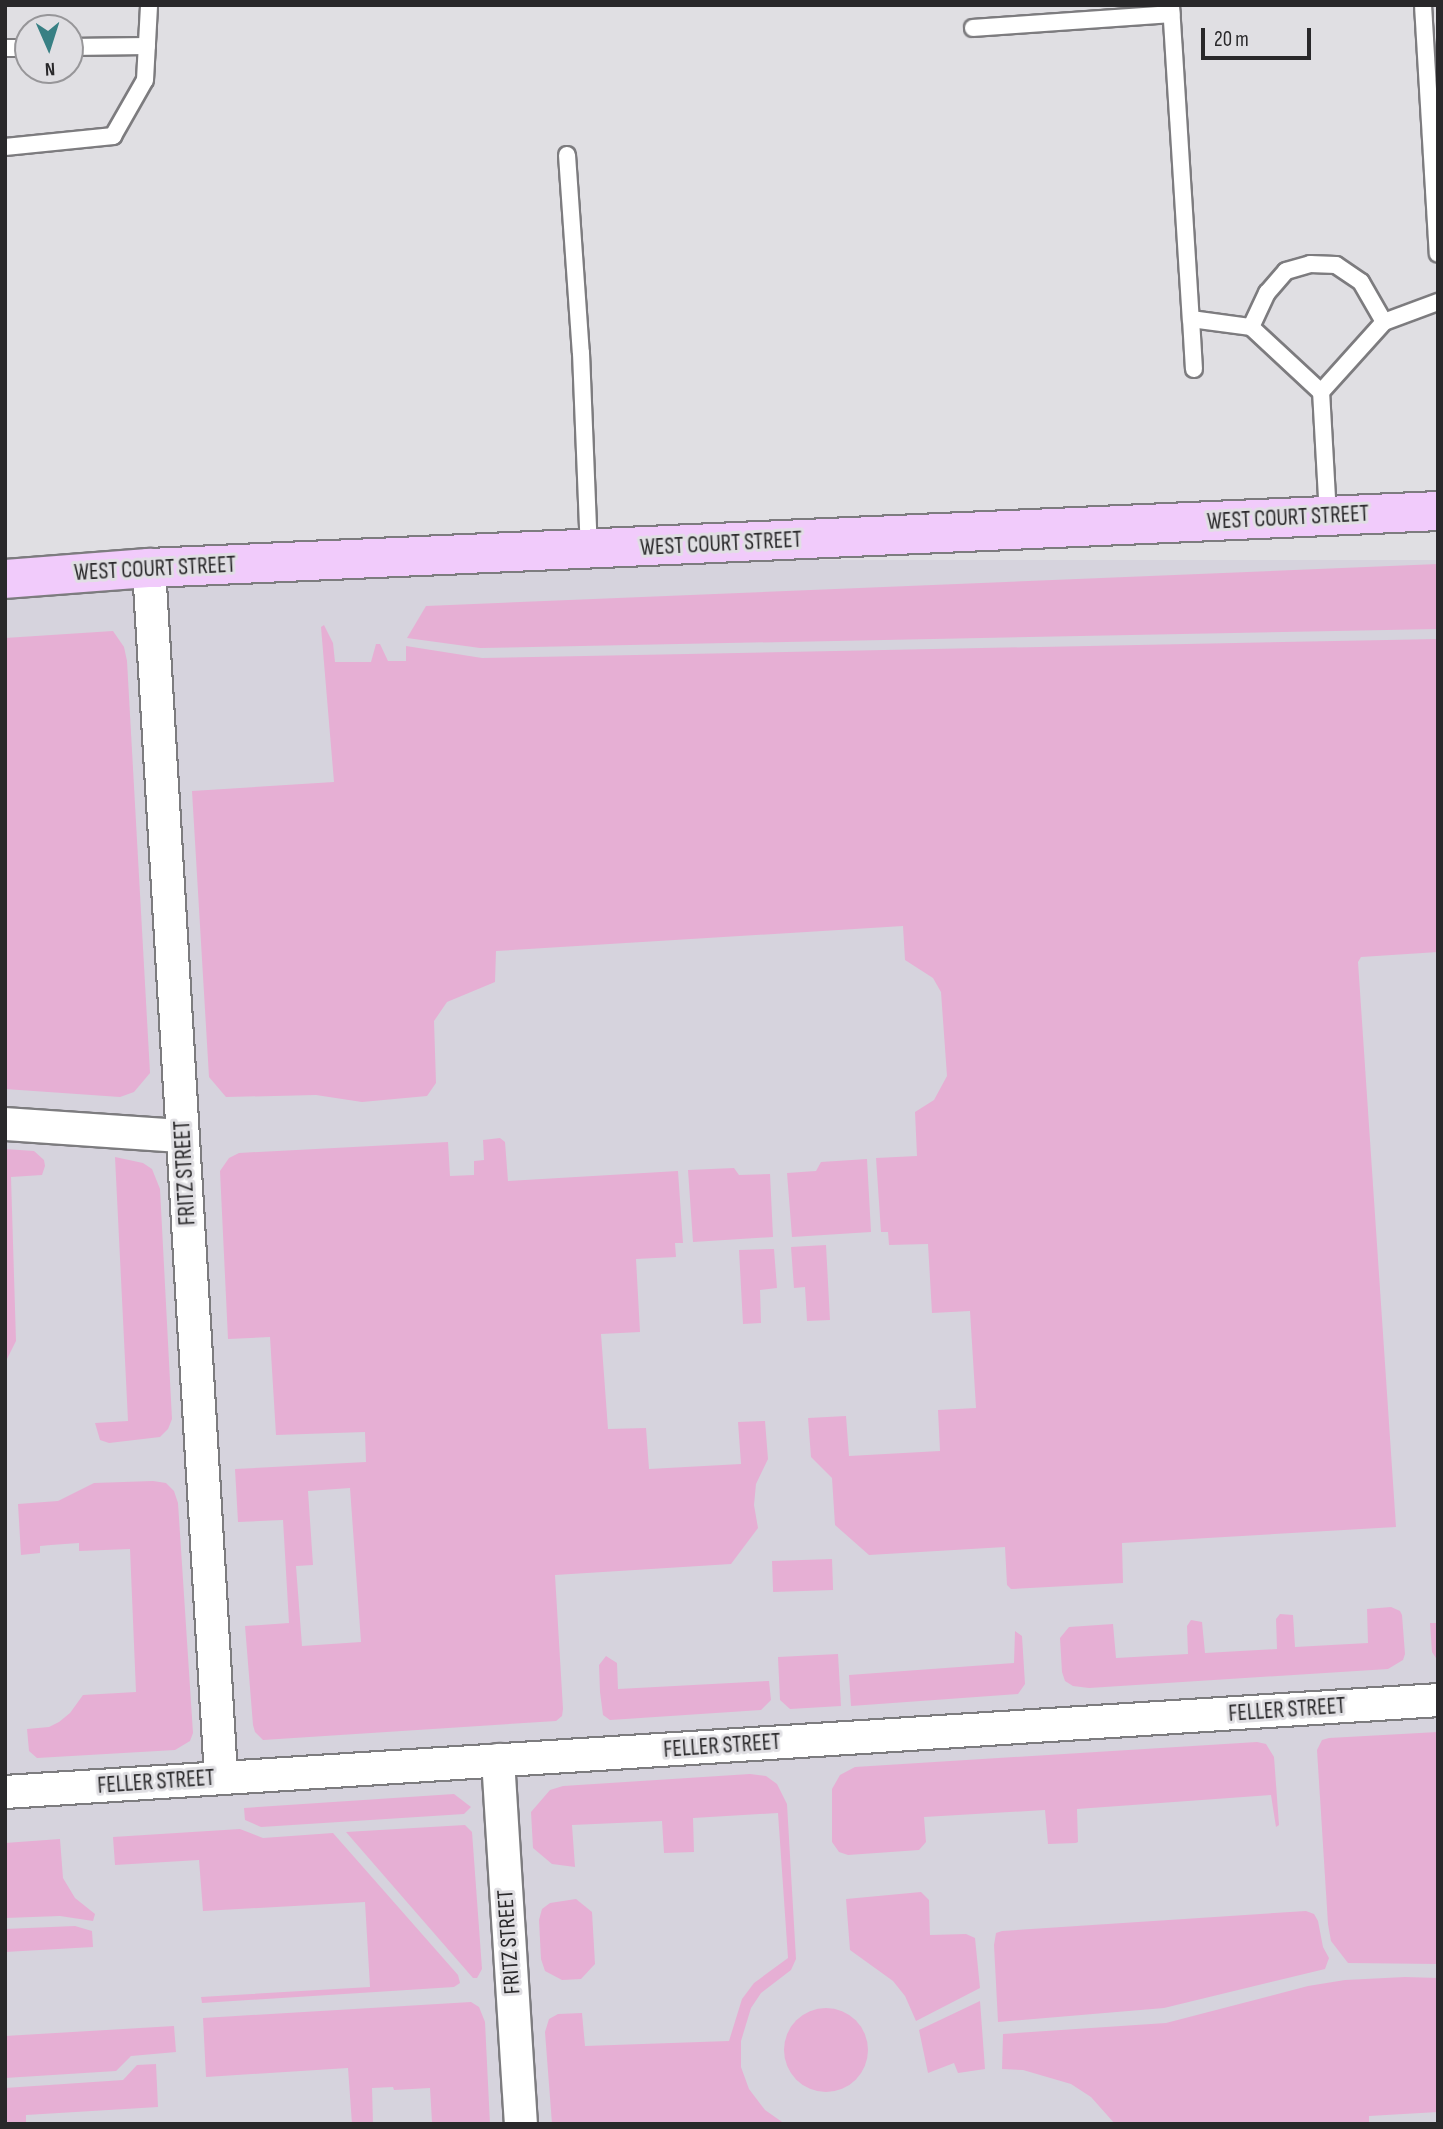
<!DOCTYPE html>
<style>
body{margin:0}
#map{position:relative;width:1443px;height:2129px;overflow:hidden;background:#e0dfe3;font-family:"Sofia Sans Condensed",sans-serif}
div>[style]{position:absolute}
.built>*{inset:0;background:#d6d3dd;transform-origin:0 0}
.green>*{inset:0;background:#e6afd4;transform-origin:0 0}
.round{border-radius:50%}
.roads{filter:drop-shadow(2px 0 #7d7c7f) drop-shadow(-2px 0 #7d7c7f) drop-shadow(0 2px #7d7c7f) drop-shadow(0 -2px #7d7c7f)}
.service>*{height:16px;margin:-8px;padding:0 8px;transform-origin:8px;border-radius:8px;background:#fff}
.minor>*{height:32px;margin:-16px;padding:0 16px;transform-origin:16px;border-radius:16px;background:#fff}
.primary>*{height:38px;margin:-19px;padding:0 19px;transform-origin:19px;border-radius:19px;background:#f1cbfb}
span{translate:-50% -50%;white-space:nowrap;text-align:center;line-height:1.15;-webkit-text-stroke:6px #e0dfe3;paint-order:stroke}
.street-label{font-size:23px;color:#29282a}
.frame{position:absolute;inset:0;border:7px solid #29282a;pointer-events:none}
.north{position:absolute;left:14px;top:14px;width:70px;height:70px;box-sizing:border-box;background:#e0dfe3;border:2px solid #979699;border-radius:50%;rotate:177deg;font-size:19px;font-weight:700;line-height:28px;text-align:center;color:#29282a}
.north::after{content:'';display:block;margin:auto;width:24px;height:32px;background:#388084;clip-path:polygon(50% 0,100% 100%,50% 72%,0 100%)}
.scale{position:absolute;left:1201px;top:28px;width:110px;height:32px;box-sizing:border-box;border:4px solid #29282a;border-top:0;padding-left:9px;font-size:21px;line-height:24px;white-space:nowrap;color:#29282a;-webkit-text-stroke:5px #e0dfe3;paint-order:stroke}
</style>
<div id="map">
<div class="built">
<div style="left:1438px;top:560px;width:1564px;height:1434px;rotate:90deg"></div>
</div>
<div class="green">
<div style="clip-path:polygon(1438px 564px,1438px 629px,480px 648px,407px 638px,426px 606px)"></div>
<div style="clip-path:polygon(324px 625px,333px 643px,335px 662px,371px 662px,376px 644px,380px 644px,388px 661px,406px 661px,406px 646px,482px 658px,1438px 639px,1438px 952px,1361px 957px,1358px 962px,1396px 1527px,1122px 1543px,1123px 1583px,1011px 1589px,1007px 1585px,1005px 1547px,869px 1555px,835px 1525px,832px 1478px,811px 1457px,808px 1418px,846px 1416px,849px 1456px,940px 1451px,938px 1410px,976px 1408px,970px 1311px,932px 1313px,928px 1244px,889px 1245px,888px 1232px,881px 1232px,876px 1158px,917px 1156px,915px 1112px,934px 1100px,947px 1076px,941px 992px,933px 978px,905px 960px,903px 926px,496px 951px,495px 982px,447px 1002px,434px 1021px,436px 1083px,427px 1096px,362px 1102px,316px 1095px,226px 1097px,209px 1077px,192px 791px,334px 782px,321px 627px)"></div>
<div style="clip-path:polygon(113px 631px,124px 647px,127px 661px,150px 1073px,134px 1092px,120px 1097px,5px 1089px,5px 638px)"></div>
<div style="clip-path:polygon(evenodd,500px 1138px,505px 1142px,508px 1181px,678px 1171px,683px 1243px,675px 1243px,676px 1257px,636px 1259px,640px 1332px,601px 1334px,608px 1429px,646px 1428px,649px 1469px,741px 1464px,738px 1422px,765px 1421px,768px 1459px,756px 1484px,754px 1505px,758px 1528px,731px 1564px,555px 1575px,563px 1709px,562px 1716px,556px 1721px,263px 1740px,255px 1732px,253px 1725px,245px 1626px,289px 1623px,283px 1520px,238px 1522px,235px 1469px,366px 1462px,365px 1432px,276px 1435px,270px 1337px,228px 1339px,220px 1171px,229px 1158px,239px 1153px,448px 1142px,450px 1176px,474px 1175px,474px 1161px,484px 1160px,483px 1140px,500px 1138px,350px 1488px,361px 1642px,302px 1646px,296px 1566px,313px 1565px,308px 1491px,350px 1488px)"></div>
<div style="clip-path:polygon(5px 1149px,34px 1151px,44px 1160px,45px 1166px,42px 1175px,11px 1177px,16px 1341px,5px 1363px)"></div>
<div style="clip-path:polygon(115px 1157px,143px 1163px,152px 1169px,160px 1189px,172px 1419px,168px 1429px,160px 1437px,109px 1443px,100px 1440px,95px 1423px,128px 1421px)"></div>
<div style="clip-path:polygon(867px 1159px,871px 1232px,792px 1237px,787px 1173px,816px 1171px,821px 1162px)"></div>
<div style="clip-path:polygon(734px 1168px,739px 1175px,770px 1174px,773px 1237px,693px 1242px,688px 1170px)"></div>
<div style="clip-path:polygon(826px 1245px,830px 1320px,807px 1321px,805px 1287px,794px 1288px,791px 1247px)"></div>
<div style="clip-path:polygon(774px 1249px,777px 1288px,760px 1290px,761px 1323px,743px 1324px,739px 1250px)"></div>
<div style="clip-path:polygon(153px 1481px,166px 1483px,174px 1491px,178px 1503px,193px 1733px,190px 1741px,175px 1750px,37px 1758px,29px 1751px,27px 1729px,49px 1727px,59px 1722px,70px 1713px,83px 1695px,136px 1692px,130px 1549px,79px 1551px,79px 1543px,51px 1545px,40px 1546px,40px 1553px,21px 1555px,18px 1504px,58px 1501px,94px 1483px)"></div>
<div style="left:832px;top:1559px;width:31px;height:60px;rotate:88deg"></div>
<div style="clip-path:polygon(1391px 1607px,1400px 1611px,1402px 1615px,1405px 1654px,1403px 1660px,1388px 1669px,1089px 1688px,1073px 1686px,1065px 1681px,1062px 1672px,1060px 1638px,1069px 1627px,1113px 1624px,1116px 1658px,1188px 1654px,1187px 1626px,1191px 1620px,1202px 1622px,1205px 1653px,1277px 1649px,1276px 1619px,1280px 1614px,1293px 1615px,1295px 1647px,1368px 1643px,1367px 1609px)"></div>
<div style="clip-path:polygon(1430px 1623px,1438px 1623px,1438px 1661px,1432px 1652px)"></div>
<div style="clip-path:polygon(1015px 1631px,1022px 1636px,1025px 1684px,1018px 1694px,851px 1706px,849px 1675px,1014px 1663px)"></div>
<div style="clip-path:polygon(838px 1654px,841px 1706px,790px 1709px,780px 1700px,778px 1657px)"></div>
<div style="clip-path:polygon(606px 1656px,617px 1663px,618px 1689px,769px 1681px,771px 1700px,761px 1710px,610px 1720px,603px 1715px,600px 1692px,599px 1665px)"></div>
<div style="clip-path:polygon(1438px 1732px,1438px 1964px,1348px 1963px,1331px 1941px,1328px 1924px,1317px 1750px,1322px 1740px,1329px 1738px)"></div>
<div style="clip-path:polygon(1257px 1742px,1266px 1744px,1274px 1757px,1279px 1825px,1276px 1827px,1271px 1795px,1077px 1809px,1078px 1842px,1076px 1843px,1048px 1844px,1045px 1810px,924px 1817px,926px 1842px,919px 1850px,848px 1855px,839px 1852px,832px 1842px,832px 1789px,840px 1775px,855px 1767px)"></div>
<div style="clip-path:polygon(750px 1774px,766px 1776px,777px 1784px,787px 1804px,796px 1959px,791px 1970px,761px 1993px,751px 2008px,741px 2041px,741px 2067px,749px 2089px,765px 2110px,785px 2124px,552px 2124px,545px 2032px,549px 2019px,558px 2014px,582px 2013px,585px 2046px,729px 2041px,742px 1999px,754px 1983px,788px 1958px,778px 1813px,693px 1818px,694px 1852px,664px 1853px,662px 1821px,572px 1825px,575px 1867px,552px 1864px,533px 1848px,531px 1812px,550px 1790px,563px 1786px)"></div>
<div style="clip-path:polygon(454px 1794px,471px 1807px,464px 1814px,261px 1827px,245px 1820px,244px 1808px)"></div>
<div style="clip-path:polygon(465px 1825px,472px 1832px,482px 1969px,477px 1978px,473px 1978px,346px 1832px)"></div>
<div style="clip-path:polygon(240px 1829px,263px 1838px,333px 1833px,458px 1975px,460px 1983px,454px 1987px,202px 2003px,201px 1997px,370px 1987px,365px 1902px,203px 1911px,199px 1860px,115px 1865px,113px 1837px)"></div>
<div style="clip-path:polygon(60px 1839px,63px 1878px,75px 1898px,95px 1914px,93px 1921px,60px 1916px,5px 1918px,5px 1843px)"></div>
<div style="clip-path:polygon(921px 1892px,929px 1900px,930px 1935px,966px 1934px,975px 1938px,980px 1988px,916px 2021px,905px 1996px,893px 1981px,850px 1950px,846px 1899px)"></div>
<div style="clip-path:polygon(576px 1899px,592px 1912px,595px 1964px,581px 1979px,562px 1980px,545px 1971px,541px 1959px,539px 1920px,542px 1909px,550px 1903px)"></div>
<div style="clip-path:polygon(1306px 1911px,1314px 1914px,1318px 1921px,1323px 1947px,1329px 1958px,1325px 1969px,1164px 2008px,998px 2022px,994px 1945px,996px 1933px,1002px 1931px)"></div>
<div style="clip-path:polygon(75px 1926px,92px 1931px,93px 1947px,5px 1952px,5px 1929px)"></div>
<div style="clip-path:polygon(1405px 1977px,1438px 1978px,1438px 2112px,1369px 2116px,1369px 2124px,1115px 2124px,1091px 2097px,1071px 2084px,1023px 2070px,1002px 2069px,1003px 2034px,1166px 2023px,1308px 1986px,1345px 1980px)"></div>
<div style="clip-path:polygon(980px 2001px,985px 2069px,958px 2073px,954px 2063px,928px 2073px,919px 2030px)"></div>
<div style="clip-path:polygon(471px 2002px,479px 2007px,485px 2022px,490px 2124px,414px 2124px,432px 2122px,430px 2088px,394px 2090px,393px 2087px,372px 2088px,373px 2124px,352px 2124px,348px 2068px,206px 2077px,203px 2018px)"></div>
<div class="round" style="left:784px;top:2008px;width:84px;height:84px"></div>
<div style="clip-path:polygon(174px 2026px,176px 2052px,131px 2056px,116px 2071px,5px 2078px,5px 2036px)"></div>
<div style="clip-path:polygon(156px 2064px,158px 2107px,26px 2115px,26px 2124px,5px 2124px,5px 2088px,123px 2080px,137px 2065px)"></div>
</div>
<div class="roads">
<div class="service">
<div style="left:1171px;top:5px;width:315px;rotate:86.4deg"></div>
<div style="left:1191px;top:319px;width:61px;rotate:7.6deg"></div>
<div style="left:1251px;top:327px;width:96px;rotate:42.9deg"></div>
<div style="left:1423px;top:5px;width:249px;rotate:86.6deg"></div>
<div style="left:973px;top:28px;width:199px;rotate:-4deg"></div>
<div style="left:70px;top:47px;width:77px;rotate:-0.7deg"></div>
<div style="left:5px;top:48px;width:23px"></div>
<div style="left:5px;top:147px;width:109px;rotate:-5.8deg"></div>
<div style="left:113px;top:136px;width:64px;rotate:-60.3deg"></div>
<div style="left:145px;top:80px;width:75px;rotate:-86.9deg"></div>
<div style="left:567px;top:155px;width:198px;rotate:86deg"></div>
<div style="left:581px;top:353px;width:197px;rotate:87.7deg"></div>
<div style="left:1191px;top:319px;width:50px;rotate:86.6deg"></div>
<div style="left:1251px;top:327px;width:38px;rotate:-65deg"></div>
<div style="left:1267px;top:293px;width:29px;rotate:-49deg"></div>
<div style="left:1286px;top:271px;width:25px;rotate:-16deg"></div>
<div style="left:1310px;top:264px;width:26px;rotate:2deg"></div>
<div style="left:1336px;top:265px;width:30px;rotate:34deg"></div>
<div style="left:1361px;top:282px;width:46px;rotate:60.1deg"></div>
<div style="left:1328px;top:516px;width:124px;rotate:-93.2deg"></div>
<div style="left:1321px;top:392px;width:94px;rotate:-48deg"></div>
<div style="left:1384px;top:322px;width:58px;rotate:-20.3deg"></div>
</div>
<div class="minor">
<div style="left:149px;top:568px;width:1212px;rotate:86.59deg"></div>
<div style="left:5px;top:1124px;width:178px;rotate:3.9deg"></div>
<div style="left:498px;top:1760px;width:365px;rotate:86.4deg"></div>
<div style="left:5px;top:1792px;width:1436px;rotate:-3.67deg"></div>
</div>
<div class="primary">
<div style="left:5px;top:579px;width:144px;rotate:-4.4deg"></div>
<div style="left:149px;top:568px;width:1290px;rotate:-2.53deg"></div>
</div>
</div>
<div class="street-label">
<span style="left:1288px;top:518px;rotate:-3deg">WEST COURT STREET</span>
<span style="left:721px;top:544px;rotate:-3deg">WEST COURT STREET</span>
<span style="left:155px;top:569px;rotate:-3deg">WEST COURT STREET</span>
<span style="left:185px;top:1173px;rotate:-93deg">FRITZ STREET</span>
<span style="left:1287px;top:1710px;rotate:-4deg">FELLER STREET</span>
<span style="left:722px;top:1746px;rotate:-4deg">FELLER STREET</span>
<span style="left:156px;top:1782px;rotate:-4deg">FELLER STREET</span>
<span style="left:509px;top:1942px;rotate:-94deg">FRITZ STREET</span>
</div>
<div class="frame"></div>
<div class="north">N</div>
<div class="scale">20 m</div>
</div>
